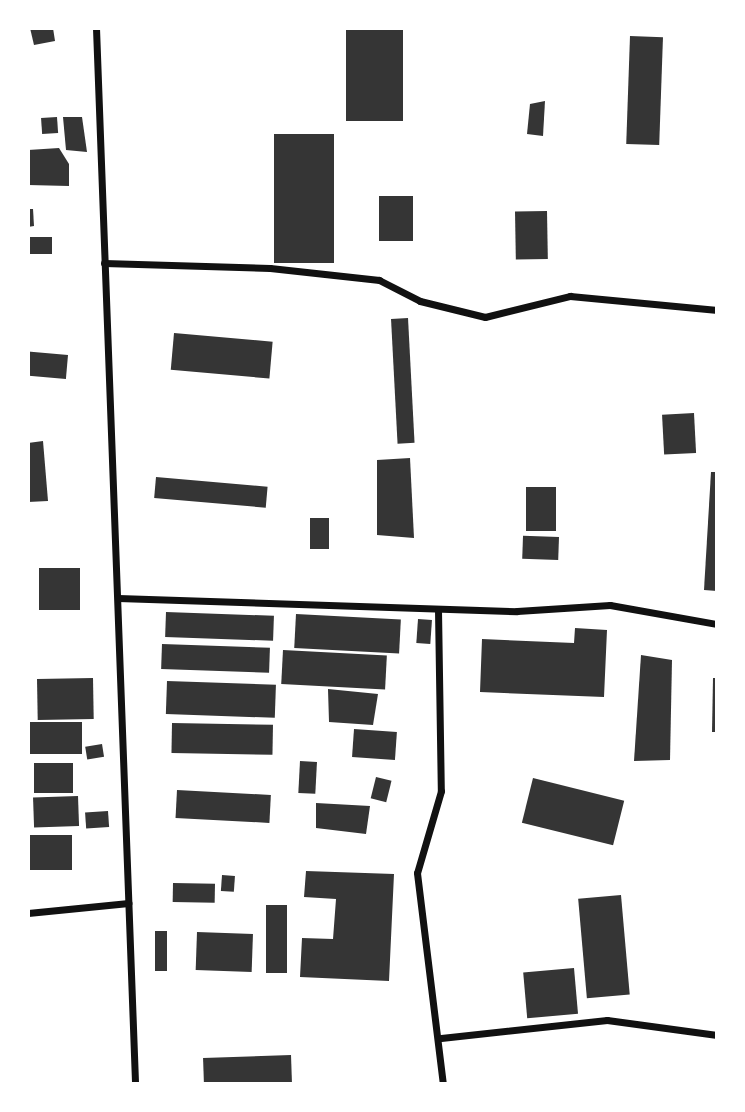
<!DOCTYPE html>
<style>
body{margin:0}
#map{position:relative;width:745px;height:1112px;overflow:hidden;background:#fff;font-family:"Archivo Narrow",sans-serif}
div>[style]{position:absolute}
.building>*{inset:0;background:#353535;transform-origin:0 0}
.minor>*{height:7px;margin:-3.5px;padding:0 3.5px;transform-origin:3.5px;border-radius:3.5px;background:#111}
span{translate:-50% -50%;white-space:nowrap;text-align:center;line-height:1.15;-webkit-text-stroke:6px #fff;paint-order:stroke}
.frame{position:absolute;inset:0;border:30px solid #fff;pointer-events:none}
</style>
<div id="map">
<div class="building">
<div style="clip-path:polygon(30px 28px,53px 28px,55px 41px,34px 45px)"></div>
<div style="left:346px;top:28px;width:57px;height:93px"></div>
<div style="left:630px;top:36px;width:33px;height:108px;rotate:2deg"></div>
<div style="clip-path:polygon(545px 101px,543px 136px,527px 134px,530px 104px)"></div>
<div style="left:57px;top:117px;width:16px;height:16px;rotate:86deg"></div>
<div style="clip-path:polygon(63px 117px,82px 117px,87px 152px,66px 150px)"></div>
<div style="left:274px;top:134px;width:60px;height:129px"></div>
<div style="clip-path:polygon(59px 148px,69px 164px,69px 186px,28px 185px,28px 150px)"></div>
<div style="left:379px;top:196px;width:34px;height:45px"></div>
<div style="clip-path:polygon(28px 209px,33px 209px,34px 226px,28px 227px)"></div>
<div style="left:547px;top:211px;width:48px;height:32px;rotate:89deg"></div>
<div style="left:52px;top:237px;width:17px;height:24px;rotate:90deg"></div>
<div style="left:408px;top:318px;width:125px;height:17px;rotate:87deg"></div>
<div style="left:174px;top:333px;width:99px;height:37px;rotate:5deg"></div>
<div style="left:68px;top:355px;width:24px;height:40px;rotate:95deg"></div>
<div style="left:694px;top:413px;width:40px;height:32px;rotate:87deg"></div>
<div style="clip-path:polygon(43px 441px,48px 501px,28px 502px,28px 443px)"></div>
<div style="clip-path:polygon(410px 458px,414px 538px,377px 535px,377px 460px)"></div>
<div style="clip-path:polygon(711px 472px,717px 472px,717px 591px,704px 590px)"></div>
<div style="left:156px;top:477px;width:112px;height:21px;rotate:5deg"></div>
<div style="left:526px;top:487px;width:30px;height:44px"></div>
<div style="left:310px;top:518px;width:19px;height:31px"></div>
<div style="left:559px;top:537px;width:23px;height:36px;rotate:92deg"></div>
<div style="left:39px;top:568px;width:41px;height:42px"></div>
<div style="left:166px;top:612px;width:108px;height:25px;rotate:2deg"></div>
<div style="left:296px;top:614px;width:105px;height:34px;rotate:3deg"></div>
<div style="left:418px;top:619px;width:14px;height:24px;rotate:4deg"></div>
<div style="clip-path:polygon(575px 628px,607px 630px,604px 697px,480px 692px,482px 639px,574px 643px)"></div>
<div style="left:162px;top:644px;width:108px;height:25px;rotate:2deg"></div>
<div style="left:283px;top:650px;width:104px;height:34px;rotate:3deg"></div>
<div style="clip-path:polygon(641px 655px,672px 660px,670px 760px,634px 761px)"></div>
<div style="left:93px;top:678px;width:41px;height:56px;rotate:89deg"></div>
<div style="clip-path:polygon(713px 678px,717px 678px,717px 732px,712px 732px)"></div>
<div style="left:167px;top:681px;width:109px;height:33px;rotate:2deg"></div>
<div style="clip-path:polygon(328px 689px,378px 694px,373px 725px,329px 722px)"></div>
<div style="left:82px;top:722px;width:32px;height:54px;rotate:90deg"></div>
<div style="left:172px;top:723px;width:101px;height:30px;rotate:1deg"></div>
<div style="left:354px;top:729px;width:43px;height:28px;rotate:4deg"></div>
<div style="left:102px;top:744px;width:13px;height:17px;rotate:81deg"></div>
<div style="left:300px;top:761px;width:17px;height:32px;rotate:3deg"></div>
<div style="left:73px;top:763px;width:30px;height:39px;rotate:90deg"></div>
<div style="left:376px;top:777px;width:16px;height:22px;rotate:14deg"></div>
<div style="left:533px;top:778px;width:94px;height:46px;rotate:14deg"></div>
<div style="left:177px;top:790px;width:94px;height:28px;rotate:3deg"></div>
<div style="left:78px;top:796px;width:30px;height:45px;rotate:88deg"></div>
<div style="clip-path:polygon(316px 803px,370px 806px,366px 834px,316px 828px)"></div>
<div style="left:108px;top:811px;width:16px;height:23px;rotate:86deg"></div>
<div style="left:28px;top:835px;width:44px;height:35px"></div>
<div style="clip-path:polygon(306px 871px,394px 874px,389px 981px,300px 977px,302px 938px,333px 939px,336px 899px,304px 897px)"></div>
<div style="left:222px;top:875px;width:13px;height:16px;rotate:4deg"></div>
<div style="left:173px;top:883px;width:42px;height:19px;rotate:1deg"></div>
<div style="left:621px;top:895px;width:100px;height:43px;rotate:85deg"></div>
<div style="left:266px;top:905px;width:21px;height:68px"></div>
<div style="left:155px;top:931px;width:12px;height:40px"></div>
<div style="left:197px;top:932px;width:56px;height:38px;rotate:2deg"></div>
<div style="left:574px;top:968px;width:46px;height:51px;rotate:85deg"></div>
<div style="left:291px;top:1055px;width:29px;height:88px;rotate:88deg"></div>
</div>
<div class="minor">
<div style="left:96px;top:28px;width:1057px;rotate:87.88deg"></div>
<div style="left:104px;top:263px;width:166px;rotate:1.7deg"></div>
<div style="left:270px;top:268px;width:110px;rotate:6.3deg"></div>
<div style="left:379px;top:280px;width:46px;rotate:27.1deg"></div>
<div style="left:420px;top:301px;width:67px;rotate:13.8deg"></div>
<div style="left:485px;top:317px;width:88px;rotate:-13.9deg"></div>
<div style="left:570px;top:296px;width:148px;rotate:5.4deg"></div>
<div style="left:118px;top:598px;width:399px;rotate:1.9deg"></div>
<div style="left:517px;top:611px;width:93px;rotate:-3.7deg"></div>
<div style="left:610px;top:605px;width:109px;rotate:10.1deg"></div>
<div style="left:438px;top:610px;width:181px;rotate:89.1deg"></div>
<div style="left:441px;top:791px;width:85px;rotate:106.3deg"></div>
<div style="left:417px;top:873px;width:213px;rotate:83deg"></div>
<div style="left:28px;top:913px;width:101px;rotate:-5.7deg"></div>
<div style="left:441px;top:1038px;width:167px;rotate:-6.2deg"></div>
<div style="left:607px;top:1020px;width:111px;rotate:7.8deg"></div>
</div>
<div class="frame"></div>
</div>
